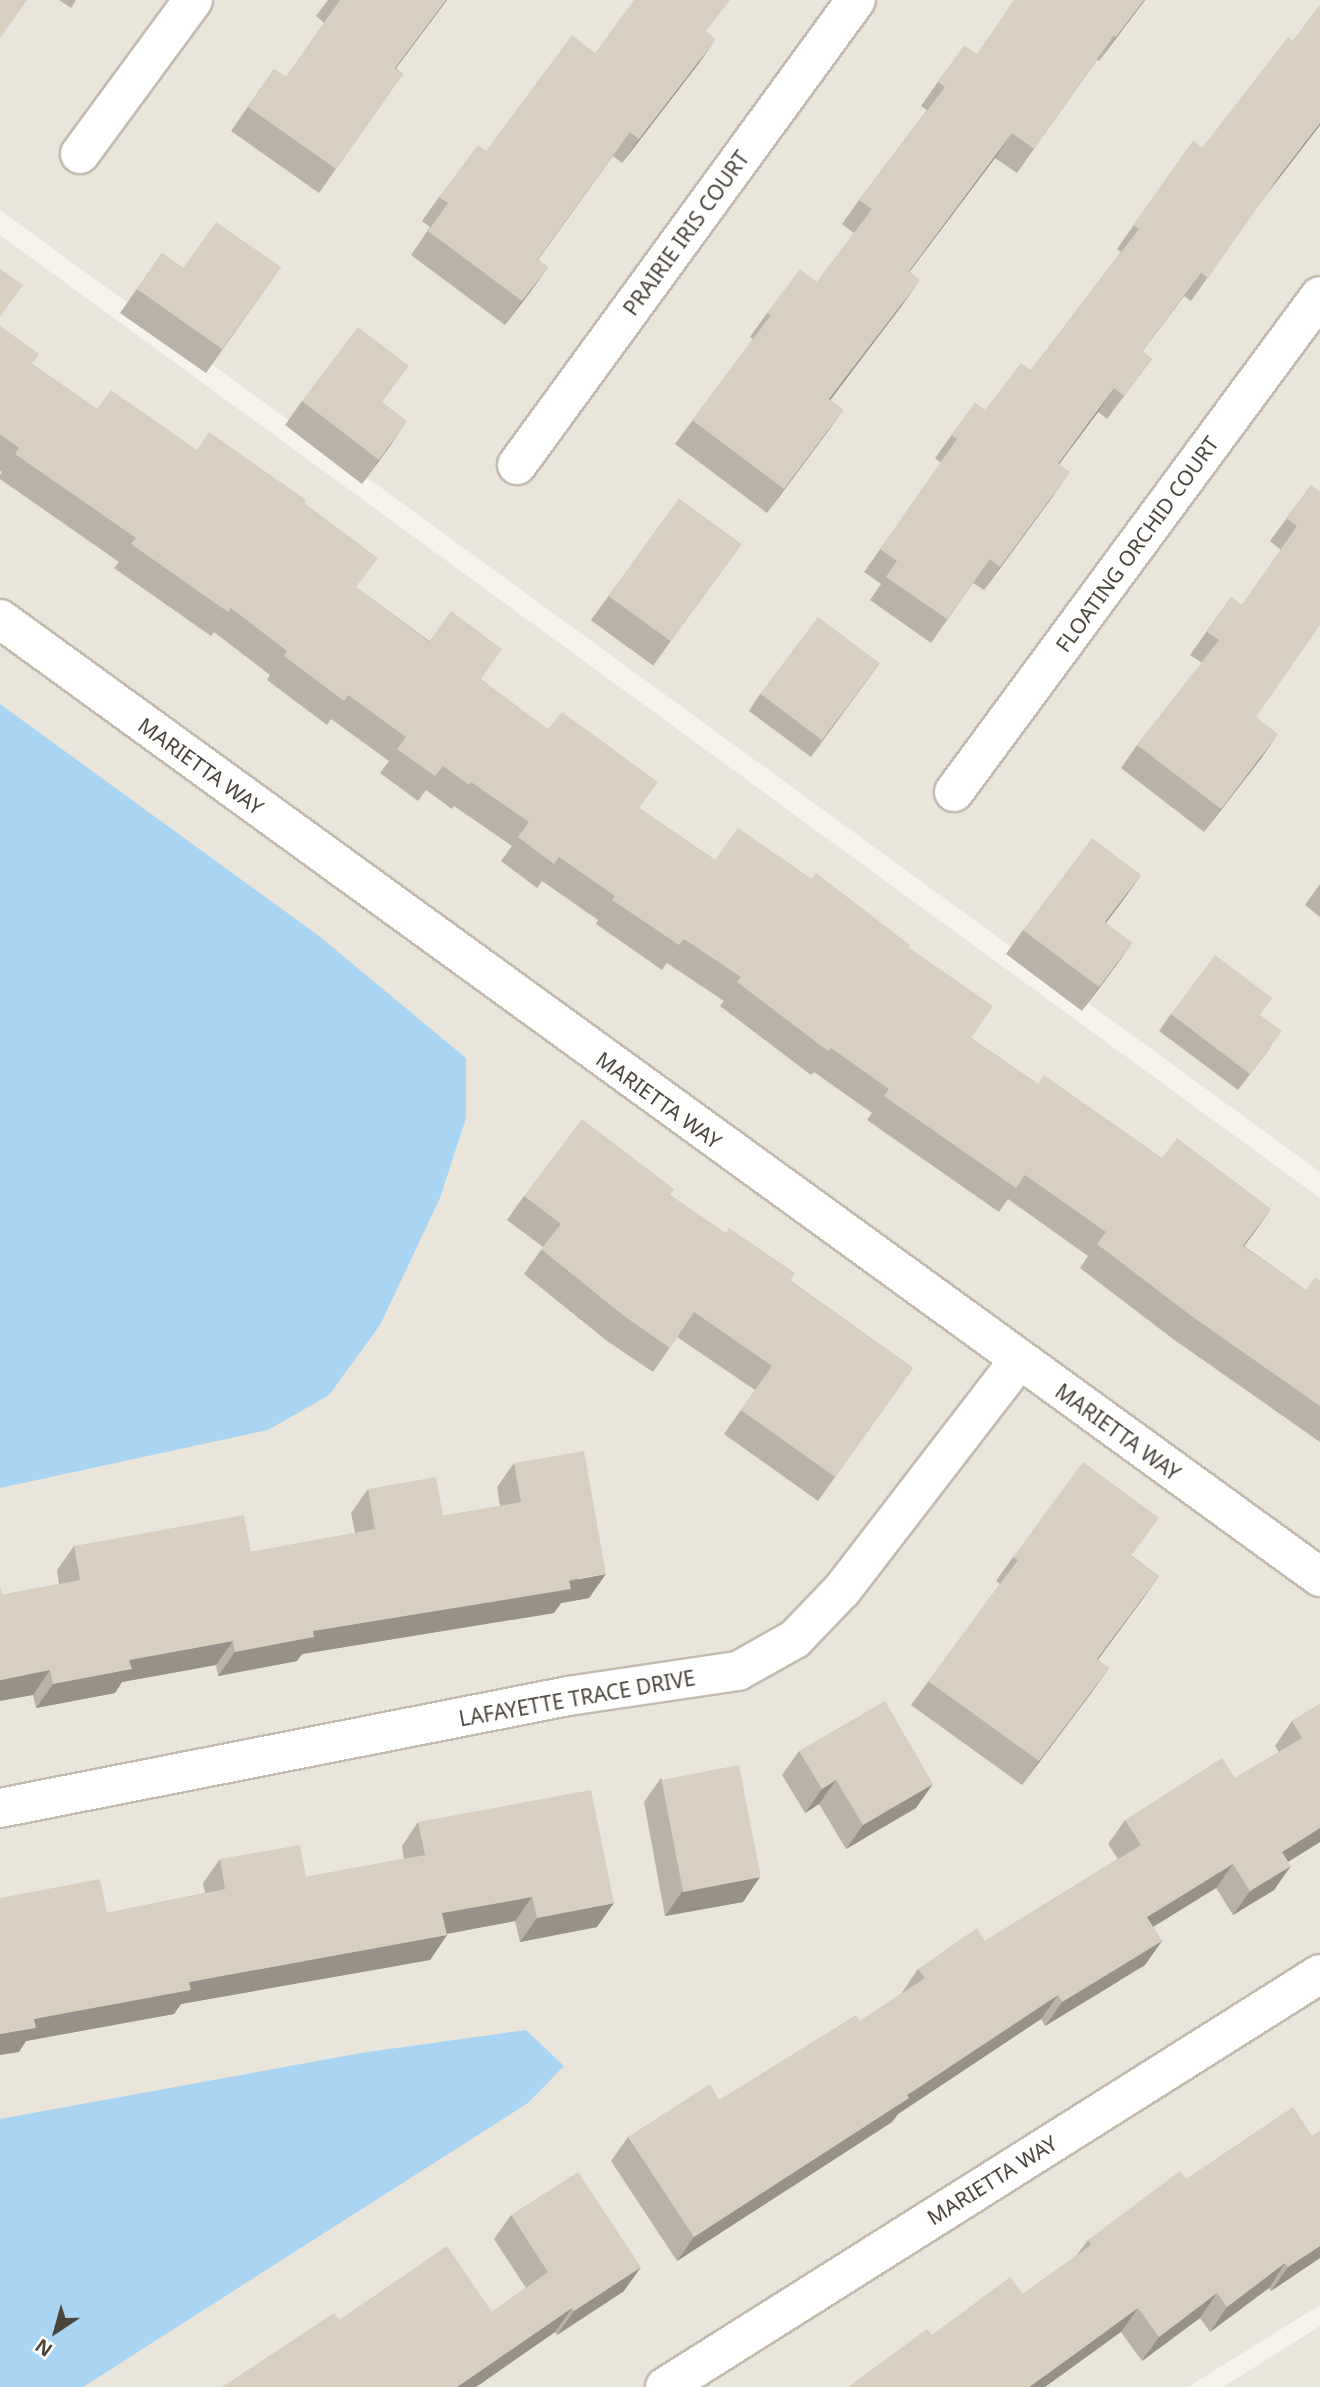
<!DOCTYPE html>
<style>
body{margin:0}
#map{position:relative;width:1320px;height:2387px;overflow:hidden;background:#f6f3ec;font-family:"Noto Sans",sans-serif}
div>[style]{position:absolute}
.residential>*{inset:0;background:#eae5da}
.water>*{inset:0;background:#a9d4f2}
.roads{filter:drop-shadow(2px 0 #c2bbae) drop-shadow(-2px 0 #c2bbae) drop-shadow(0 2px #c2bbae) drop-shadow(0 -2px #c2bbae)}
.minor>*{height:38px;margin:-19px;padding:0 19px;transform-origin:19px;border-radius:19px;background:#fff}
.wall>*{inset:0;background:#bab2a6;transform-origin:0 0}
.shaded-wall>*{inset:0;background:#979187}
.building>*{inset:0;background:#d8cfc1;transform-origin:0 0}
span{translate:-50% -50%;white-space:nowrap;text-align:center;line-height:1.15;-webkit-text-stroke:6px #fff;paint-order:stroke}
.street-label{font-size:21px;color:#4b4439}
.north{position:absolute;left:21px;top:2296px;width:70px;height:70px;-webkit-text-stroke:5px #fff;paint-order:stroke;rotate:216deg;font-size:19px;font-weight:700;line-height:28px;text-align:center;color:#4b4439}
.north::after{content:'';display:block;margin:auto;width:24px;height:32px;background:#4b4439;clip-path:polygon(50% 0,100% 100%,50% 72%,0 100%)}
</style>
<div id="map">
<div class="residential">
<div style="clip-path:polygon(0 0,1320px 0,1320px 1172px,0 210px)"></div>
<div style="clip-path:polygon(0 235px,1320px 1198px,1320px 2305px,1188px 2387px,0 2387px)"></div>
<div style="clip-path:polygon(1320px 2326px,1320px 2387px,1223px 2387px)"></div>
</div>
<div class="water">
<div style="clip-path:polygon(0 704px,319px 936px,466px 1058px,466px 1118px,440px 1198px,380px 1325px,329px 1395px,268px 1430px,0 1488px)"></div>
<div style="clip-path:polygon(526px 2030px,564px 2066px,528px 2103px,83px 2387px,0 2387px,0 2119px,361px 2053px)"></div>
</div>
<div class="roads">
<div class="minor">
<div style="left:80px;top:154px;width:191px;rotate:-53.7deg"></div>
<div style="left:517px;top:465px;width:575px;rotate:-53.91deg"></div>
<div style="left:0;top:619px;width:1631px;rotate:35.97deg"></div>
<div style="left:954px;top:792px;width:616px;rotate:-53.58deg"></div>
<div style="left:0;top:1808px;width:579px;rotate:-11.15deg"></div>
<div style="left:568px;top:1696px;width:172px;rotate:-8.4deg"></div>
<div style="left:738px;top:1671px;width:65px;rotate:-29.3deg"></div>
<div style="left:795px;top:1639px;width:68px;rotate:-46.2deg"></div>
<div style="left:842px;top:1590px;width:290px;rotate:-52.4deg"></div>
<div style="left:665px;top:2387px;width:774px;rotate:-32.23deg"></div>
</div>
</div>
<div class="wall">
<div style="clip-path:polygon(59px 0,76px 0,71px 8px)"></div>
<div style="clip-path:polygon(328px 0,447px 0,396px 68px,403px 74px,319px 193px,231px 131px,274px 69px,286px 77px,324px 23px,316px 16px)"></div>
<div style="clip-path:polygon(1145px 0,1099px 61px,1097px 60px,1017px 173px,995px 158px,909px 272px,903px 304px,830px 400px,843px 410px,767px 513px,675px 444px,753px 339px,750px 337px,767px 313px,817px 282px,854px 233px,842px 224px,859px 200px,927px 110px,921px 106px,947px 69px,977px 54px)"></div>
<div style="clip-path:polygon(1320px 5px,1320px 125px,1263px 199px,1191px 301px,1184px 296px,1142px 351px,1152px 359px,1107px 419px,1098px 412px,1059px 464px,1053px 496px,984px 590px,973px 583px,931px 643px,870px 600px,881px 584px,864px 572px,941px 463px,935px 458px,975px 403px,985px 410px,1031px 370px,1121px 252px,1117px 249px,1193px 141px,1202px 148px,1293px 41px)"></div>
<div style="clip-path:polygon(707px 32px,699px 63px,622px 163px,613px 156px,538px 260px,548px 267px,505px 325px,411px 255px,430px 227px,422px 221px,439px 197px,486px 151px,595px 53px)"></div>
<div style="clip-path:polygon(162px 253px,183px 268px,281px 267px,206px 373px,120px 313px)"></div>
<div style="clip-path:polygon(0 326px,32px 364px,97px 409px,197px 450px,304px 503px,357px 588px,481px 679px,639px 808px,715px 860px,908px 947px,971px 1038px,1038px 1084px,1162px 1158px,1271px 1209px,1244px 1246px,1306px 1290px,1320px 1281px,1320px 1442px,1173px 1339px,1080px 1268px,1088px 1256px,1008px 1199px,999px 1212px,867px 1120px,872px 1113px,814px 1072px,811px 1075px,720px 1006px,724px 1001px,667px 963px,662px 970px,596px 924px,598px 920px,542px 881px,537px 888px,501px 861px,512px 846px,454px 806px,452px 809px,426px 790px,418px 801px,380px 773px,389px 761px,331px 719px,327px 725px,267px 680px,270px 675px,214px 632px,211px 636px,114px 568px,119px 562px,0 479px,0 475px,2px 472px,0 471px)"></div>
<div style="clip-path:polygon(302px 401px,383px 403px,390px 446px,362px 484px,285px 425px)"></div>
<div style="clip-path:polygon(1311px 485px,1256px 717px,1262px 757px,1204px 832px,1121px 768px,1137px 745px,1202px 663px,1190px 655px,1231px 597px,1242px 605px,1281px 550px,1270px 541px)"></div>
<div style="left:679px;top:499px;width:77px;height:150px;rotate:36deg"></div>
<div style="clip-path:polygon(880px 663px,811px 757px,749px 711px,760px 694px)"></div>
<div style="clip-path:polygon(1141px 875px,1106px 923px,1132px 943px,1082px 1011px,1006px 954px,1023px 930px)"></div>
<div style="clip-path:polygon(1320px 884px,1320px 917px,1305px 905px)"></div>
<div style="clip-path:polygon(1171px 1014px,1270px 1048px,1238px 1090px,1159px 1031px)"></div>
<div style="clip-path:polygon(670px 1195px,913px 1368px,818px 1501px,724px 1434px,755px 1390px,677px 1337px,653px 1372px,607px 1341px,524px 1274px,543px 1247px,507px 1220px,524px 1196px)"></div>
<div style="clip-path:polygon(514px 1463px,589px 1598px,561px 1603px,554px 1613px,302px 1654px,297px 1661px,218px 1676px,216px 1665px,122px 1682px,115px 1693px,36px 1708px,33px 1695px,2px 1595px,59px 1584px,57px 1570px,74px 1546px,251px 1552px,355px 1533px,351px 1513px,368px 1489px,443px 1516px,500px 1506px,497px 1487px)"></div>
<div style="clip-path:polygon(1132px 1556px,1159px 1576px,1097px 1660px,1109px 1668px,1022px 1785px,911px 1705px,1000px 1584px,996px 1581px,1013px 1557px)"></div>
<div style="clip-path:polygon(1320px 1704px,1320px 1842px,1288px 1862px,1274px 1890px,1233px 1915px,1216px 1888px,1153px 1927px,1162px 1941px,1145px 1965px,1045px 2026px,1041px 2019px,898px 2114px,892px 2122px,677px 2261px,611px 2161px,628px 2137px,719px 2100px,860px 2021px,901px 1994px,918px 1969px,985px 1941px,1118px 1859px,1108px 1844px,1125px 1820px,1235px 1778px,1279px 1752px,1275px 1746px,1292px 1721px)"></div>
<div style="clip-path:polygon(799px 1751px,916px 1808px,846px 1849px,819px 1804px,805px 1813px,782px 1775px)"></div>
<div style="clip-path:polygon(661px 1778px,743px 1902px,665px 1916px,644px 1802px)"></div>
<div style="clip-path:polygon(418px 1822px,597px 1927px,520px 1942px,515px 1921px,446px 1934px,447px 1935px,430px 1960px,181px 2004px,174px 2014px,26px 2041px,19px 2052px,107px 1913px,205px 1893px,203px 1883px,220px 1859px,306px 1877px,404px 1859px,402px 1846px)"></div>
<div style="clip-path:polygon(1320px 2131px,1320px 2258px,1271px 2291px,1269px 2288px,1210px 2332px,1200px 2318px,1142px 2361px,1121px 2332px,932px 2335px,1023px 2294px,1076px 2256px,1088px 2240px,1186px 2179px,1312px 2136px)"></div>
<div style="clip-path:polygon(511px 2215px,624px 2291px,557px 2335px,555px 2332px,476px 2387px,222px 2387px,339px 2320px,492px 2312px,526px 2288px,494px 2239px)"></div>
</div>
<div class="shaded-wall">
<div style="clip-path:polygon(446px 0,447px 0,378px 92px,395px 68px)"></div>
<div style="clip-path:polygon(1144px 0,1145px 0,1099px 61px,1116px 37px)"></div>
<div style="clip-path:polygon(716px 39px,699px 63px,622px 163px,639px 139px)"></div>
<div style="clip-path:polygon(1320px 123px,1320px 125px,1263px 199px,1280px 175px)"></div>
<div style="clip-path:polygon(1012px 133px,995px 158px,892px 295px,909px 271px)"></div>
<div style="clip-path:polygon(548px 267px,531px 291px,505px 325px,522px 301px)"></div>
<div style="clip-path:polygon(1201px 273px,1184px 296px,1125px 374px,1142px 351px)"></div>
<div style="clip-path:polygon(920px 280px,903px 304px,812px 424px,829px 399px)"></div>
<div style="clip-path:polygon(1114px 388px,1098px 412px,1042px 487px,1058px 464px)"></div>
<div style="clip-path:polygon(843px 410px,826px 434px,767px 513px,784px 489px)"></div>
<div style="clip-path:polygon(407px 421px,390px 446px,362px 484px,379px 460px)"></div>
<div style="clip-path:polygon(1070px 472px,1053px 496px,984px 590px,1000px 567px)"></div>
<div style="clip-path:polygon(1278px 734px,1262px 757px,1204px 832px,1221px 809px)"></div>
<div style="clip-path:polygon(1141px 875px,1124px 899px,1088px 946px,1105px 922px)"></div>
<div style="clip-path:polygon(1132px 943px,1115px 967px,1082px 1011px,1099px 987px)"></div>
<div style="clip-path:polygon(1271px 1209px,1254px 1233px,1226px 1270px,1243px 1246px)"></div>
<div style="clip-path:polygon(606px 1574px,589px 1598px,561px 1603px,554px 1613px,302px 1654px,297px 1661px,218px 1676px,235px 1652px,313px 1631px)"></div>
<div style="clip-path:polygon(1159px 1576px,1142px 1600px,1080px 1684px,1097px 1659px)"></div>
<div style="clip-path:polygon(233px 1641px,216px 1665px,122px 1682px,115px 1693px,36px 1708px,53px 1684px,129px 1660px)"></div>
<div style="clip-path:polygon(1109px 1668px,1092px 1692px,1022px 1785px,1039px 1761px)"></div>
<div style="clip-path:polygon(50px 1670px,33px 1695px,0 1701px,0 1680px)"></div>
<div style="clip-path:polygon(836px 1780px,819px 1804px,805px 1813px,822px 1789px)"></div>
<div style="clip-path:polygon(933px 1784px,916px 1808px,846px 1849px,863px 1825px)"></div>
<div style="clip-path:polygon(1320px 1828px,1320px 1842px,1265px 1876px,1282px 1852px)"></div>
<div style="clip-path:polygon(1233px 1864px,1216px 1888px,1130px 1941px,1147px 1917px)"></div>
<div style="clip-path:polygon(1291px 1866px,1274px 1890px,1233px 1915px,1250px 1891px)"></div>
<div style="clip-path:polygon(760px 1877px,743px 1902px,665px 1916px,682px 1892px)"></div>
<div style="clip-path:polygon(532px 1897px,515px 1921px,425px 1938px,442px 1913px)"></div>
<div style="clip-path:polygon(614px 1903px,597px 1927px,520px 1942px,537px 1918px)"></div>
<div style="clip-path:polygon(447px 1935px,430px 1960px,181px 2004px,174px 2014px,26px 2041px,19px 2052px,0 2055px,0 2034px,34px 2019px,189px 1982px)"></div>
<div style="clip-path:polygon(1162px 1941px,1145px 1965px,1045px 2026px,1062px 2002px)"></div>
<div style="clip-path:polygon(1058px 1995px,1041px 2019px,898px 2114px,892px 2122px,677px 2261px,694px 2237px)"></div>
<div style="clip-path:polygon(1320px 2246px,1320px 2258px,1271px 2291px,1288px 2267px)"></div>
<div style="clip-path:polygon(1285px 2263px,1269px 2288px,1210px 2332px,1227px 2307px)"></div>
<div style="clip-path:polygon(641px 2267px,624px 2291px,557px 2335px,574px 2311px)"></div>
<div style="clip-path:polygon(1217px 2293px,1200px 2318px,1142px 2361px,1159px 2337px)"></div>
<div style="clip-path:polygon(572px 2308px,555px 2332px,476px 2387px,457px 2387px)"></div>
<div style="clip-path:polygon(1138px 2308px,1121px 2332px,1045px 2387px,1029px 2387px)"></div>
</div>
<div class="building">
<div style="clip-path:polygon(0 0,27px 0,0 38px)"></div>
<div style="clip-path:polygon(340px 0,446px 0,395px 68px,403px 74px,336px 169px,248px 107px,274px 69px,286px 77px)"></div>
<div style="clip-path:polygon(634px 0,730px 0,706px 31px,716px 39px,639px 139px,630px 132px,537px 260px,548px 267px,522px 301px,428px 231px,448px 203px,439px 197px,478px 145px,486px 151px,572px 35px,595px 53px)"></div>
<div style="clip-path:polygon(1014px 0,1144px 0,1116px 37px,1114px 35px,1034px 149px,1012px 133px,909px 271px,920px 280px,829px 399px,843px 410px,784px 489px,692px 420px,771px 315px,767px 313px,800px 269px,817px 282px,872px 209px,859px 200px,945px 87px,938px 82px,964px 45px,977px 54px)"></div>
<div style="clip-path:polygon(1320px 5px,1320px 123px,1280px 175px,1208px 278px,1201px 273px,1142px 351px,1152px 359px,1124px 396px,1114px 388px,1058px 464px,1070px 472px,1000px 567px,990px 559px,947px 619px,886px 577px,897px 561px,880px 549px,957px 439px,951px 435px,975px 403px,985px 410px,1021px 363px,1031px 370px,1139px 229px,1133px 225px,1193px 141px,1202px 148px,1288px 37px,1293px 41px)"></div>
<div style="clip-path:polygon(216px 222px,281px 267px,222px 349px,137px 289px,162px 253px,183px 268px)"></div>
<div style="clip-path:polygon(0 269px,23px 285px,0 317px)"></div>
<div style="clip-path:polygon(0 326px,39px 354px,32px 364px,97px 409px,111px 390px,197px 450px,209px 432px,306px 500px,304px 503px,378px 558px,356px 587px,429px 642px,451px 611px,502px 649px,481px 679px,548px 729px,562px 712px,658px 782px,639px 808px,715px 860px,738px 828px,812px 879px,816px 873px,910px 945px,908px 947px,993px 1006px,971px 1038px,1038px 1084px,1044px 1075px,1162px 1158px,1177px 1138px,1271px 1209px,1243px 1246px,1306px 1290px,1315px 1277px,1320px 1281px,1320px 1406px,1190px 1315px,1097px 1244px,1106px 1232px,1025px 1175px,1016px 1188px,884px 1096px,889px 1089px,831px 1048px,828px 1051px,737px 982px,741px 977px,684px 939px,679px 945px,612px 900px,615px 896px,559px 857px,554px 864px,518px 837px,529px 822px,471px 782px,469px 785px,443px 766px,435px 776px,397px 749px,406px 737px,348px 695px,344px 701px,284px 656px,287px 651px,231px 608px,228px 612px,131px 544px,136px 538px,15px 454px,19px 448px,0 434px)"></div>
<div style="clip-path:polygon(358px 327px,409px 366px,382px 402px,407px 421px,379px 460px,302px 401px)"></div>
<div style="clip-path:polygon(1311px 485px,1320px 492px,1320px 625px,1256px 717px,1278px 734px,1221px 809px,1137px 745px,1219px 640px,1207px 632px,1231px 597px,1242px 605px,1297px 526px,1286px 518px)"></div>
<div style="left:679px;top:499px;width:77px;height:120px;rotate:36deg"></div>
<div style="left:818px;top:617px;width:77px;height:96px;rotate:37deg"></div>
<div style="clip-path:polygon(1092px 838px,1141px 875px,1105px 922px,1132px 943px,1099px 987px,1023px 930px)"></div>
<div style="clip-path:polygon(1215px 955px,1272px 998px,1260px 1015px,1282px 1031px,1250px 1074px,1171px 1014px)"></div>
<div style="clip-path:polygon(582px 1119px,674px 1189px,670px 1195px,726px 1233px,729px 1228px,795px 1273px,790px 1281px,913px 1368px,835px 1477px,741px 1410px,772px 1366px,694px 1312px,670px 1348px,624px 1316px,541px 1249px,561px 1224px,524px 1196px)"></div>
<div style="clip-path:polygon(584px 1451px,606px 1574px,569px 1580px,571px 1589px,313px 1631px,314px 1637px,235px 1652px,233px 1641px,129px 1660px,132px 1669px,53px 1684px,50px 1670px,0 1680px,0 1586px,2px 1595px,80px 1580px,74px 1546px,244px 1515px,251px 1552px,375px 1529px,368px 1489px,436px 1477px,443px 1516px,521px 1502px,514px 1463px)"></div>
<div style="clip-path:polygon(1083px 1462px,1159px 1518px,1131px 1556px,1159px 1576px,1097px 1659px,1109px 1668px,1039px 1761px,928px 1681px,1018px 1560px,1013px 1557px)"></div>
<div style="clip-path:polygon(885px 1701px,933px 1784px,863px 1825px,836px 1780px,822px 1789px,799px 1751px)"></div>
<div style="clip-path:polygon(1320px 1704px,1320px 1828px,1282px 1852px,1291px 1866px,1250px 1891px,1233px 1864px,1147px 1917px,1162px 1941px,1062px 2002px,1058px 1995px,907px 2095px,909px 2098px,694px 2237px,628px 2137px,710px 2084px,719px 2100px,856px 2015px,860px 2021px,925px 1978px,918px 1969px,977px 1928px,985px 1941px,1141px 1845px,1125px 1820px,1222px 1758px,1235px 1778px,1302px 1738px,1292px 1721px)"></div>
<div style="left:739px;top:1765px;width:114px;height:79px;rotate:79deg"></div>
<div style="clip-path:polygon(591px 1790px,614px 1903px,537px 1918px,532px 1897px,442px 1913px,447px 1935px,189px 1982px,191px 1990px,34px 2019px,36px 2028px,0 2034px,0 1898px,100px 1879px,107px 1913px,225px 1889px,220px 1859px,300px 1845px,306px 1877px,425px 1855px,418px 1822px)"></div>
<div style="clip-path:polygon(1293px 2107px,1312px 2136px,1320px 2131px,1320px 2246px,1288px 2267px,1285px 2263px,1227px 2307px,1217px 2293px,1159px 2337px,1138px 2308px,1029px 2387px,848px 2387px,927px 2329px,932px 2335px,1010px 2277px,1023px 2294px,1091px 2245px,1088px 2240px,1180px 2171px,1186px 2179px)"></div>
<div style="clip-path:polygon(578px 2172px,641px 2267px,574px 2311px,572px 2308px,457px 2387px,222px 2387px,334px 2313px,339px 2320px,447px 2246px,492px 2312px,548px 2272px,511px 2215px)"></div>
</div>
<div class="street-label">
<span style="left:686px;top:233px;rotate:-54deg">PRAIRIE IRIS COURT</span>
<span style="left:1137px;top:544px;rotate:-54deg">FLOATING ORCHID COURT</span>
<span style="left:201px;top:766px;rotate:36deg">MARIETTA WAY</span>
<span style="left:659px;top:1100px;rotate:36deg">MARIETTA WAY</span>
<span style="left:1118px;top:1432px;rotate:36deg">MARIETTA WAY</span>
<span style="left:577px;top:1698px;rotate:-10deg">LAFAYETTE TRACE DRIVE</span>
<span style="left:992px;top:2180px;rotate:-32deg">MARIETTA WAY</span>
</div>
<div class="north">N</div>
</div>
